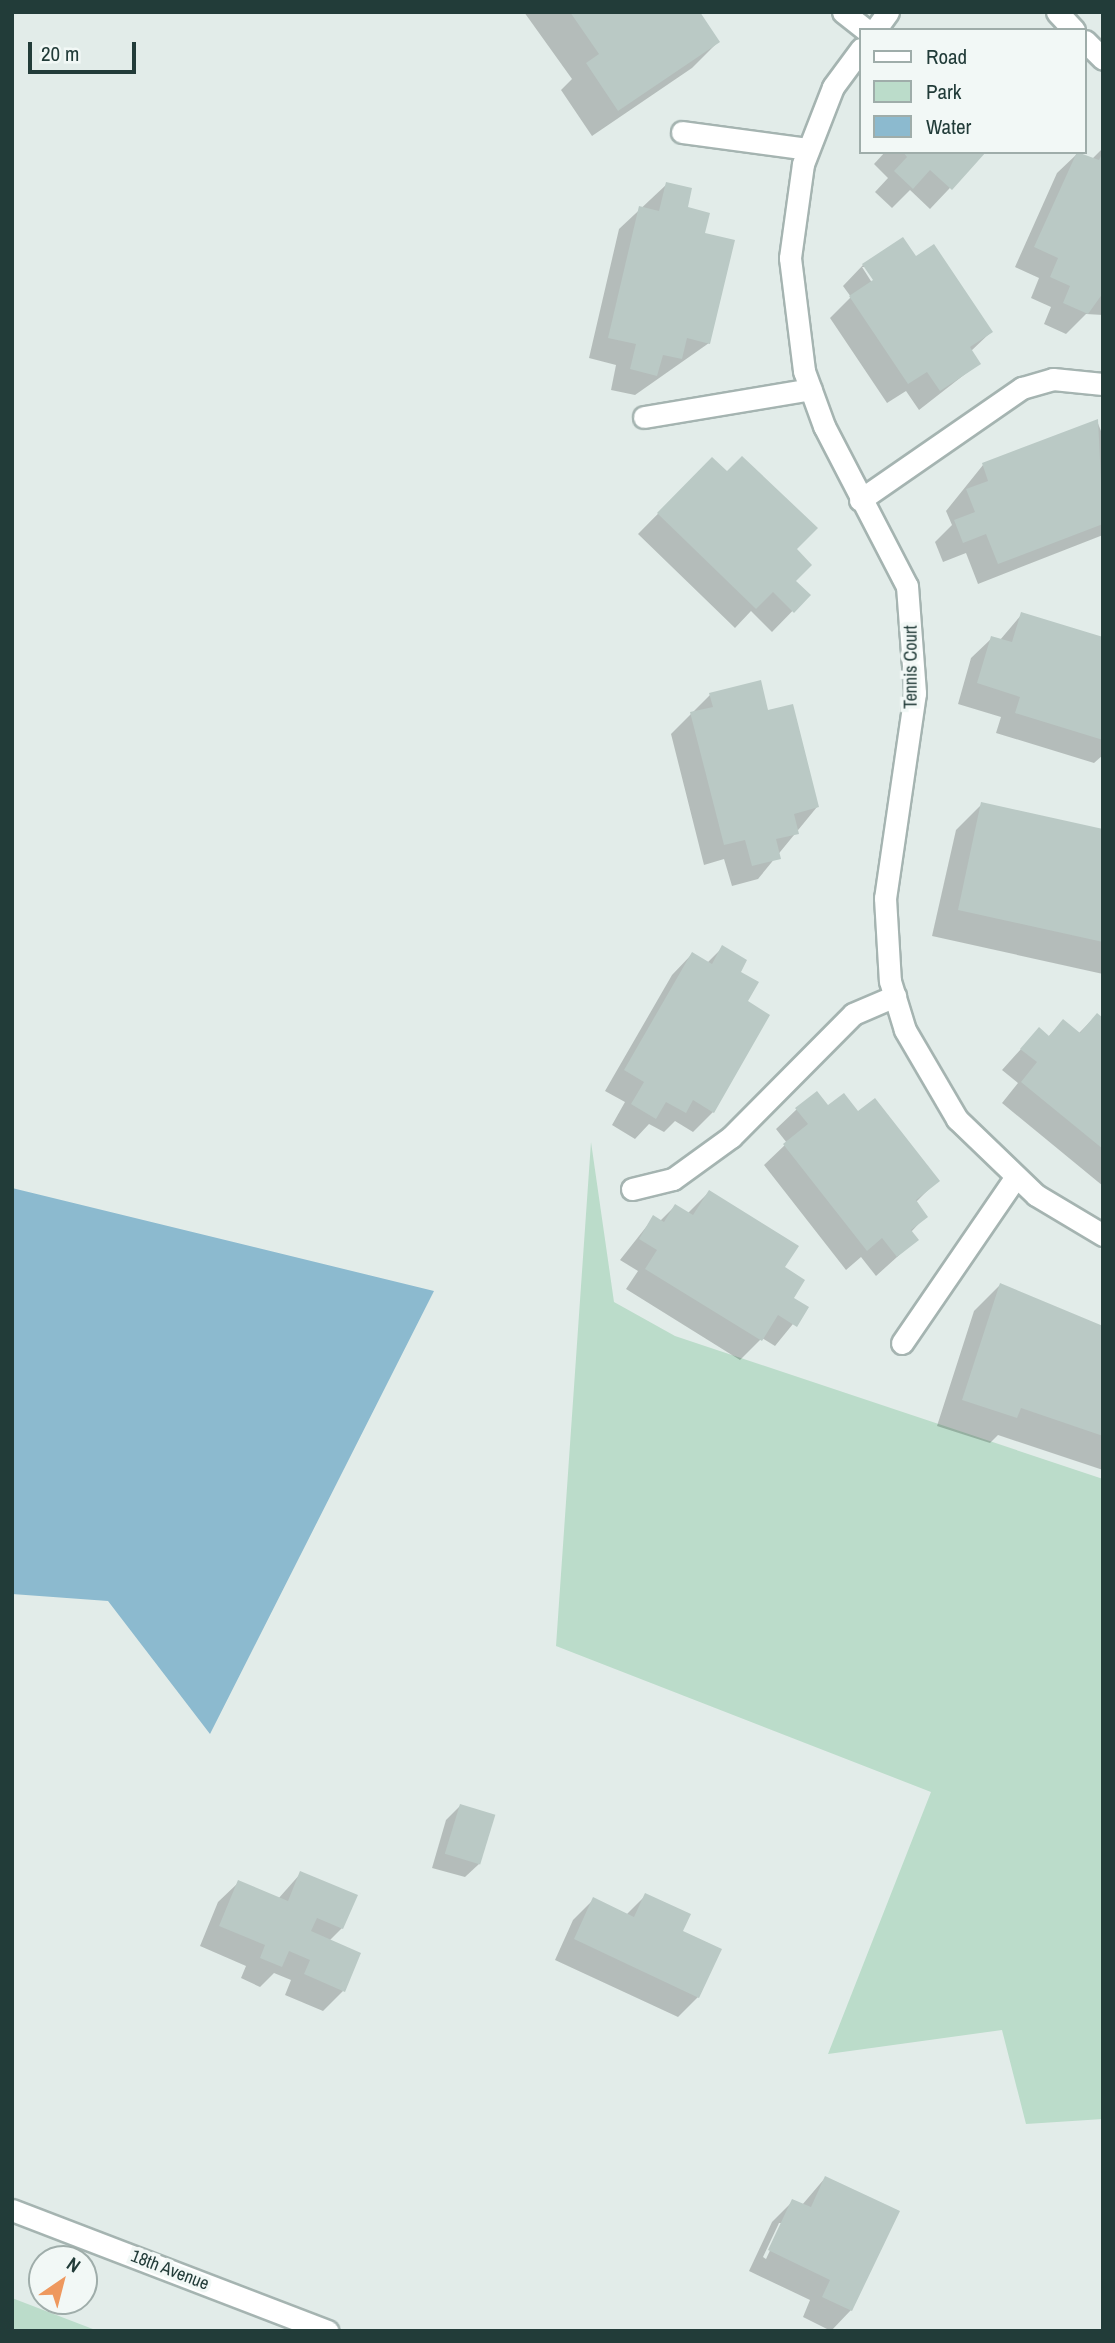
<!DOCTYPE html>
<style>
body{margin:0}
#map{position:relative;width:1115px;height:2343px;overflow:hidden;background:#e2ece9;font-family:"Archivo Narrow",sans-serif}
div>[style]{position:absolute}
.green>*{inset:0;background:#bbdcca}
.water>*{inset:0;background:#8cbacf}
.shadow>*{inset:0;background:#0003}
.building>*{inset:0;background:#bac9c5;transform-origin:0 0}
.roads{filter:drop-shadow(2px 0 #a5b4b1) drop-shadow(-2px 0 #a5b4b1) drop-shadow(0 2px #a5b4b1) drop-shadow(0 -2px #a5b4b1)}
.minor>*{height:21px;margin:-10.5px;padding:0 10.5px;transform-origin:10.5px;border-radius:10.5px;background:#fff}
span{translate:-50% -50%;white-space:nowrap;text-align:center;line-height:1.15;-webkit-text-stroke:7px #f2f8f6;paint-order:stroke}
.street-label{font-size:18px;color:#223c39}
.frame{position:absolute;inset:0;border:14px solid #223c39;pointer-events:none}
.legend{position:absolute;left:859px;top:28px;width:228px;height:126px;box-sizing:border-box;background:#f2f8f6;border:2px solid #9fadaa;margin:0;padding:9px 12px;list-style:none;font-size:21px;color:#223c39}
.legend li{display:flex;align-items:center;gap:14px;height:35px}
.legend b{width:35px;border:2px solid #9fadaa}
.north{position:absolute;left:28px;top:2245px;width:70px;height:70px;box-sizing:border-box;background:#f2f8f6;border:2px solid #9fadaa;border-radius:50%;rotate:35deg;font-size:19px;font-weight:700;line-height:28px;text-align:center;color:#223c39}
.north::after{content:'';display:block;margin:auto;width:24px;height:32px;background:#ee985e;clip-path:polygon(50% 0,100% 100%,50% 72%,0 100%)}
.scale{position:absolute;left:28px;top:42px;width:108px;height:32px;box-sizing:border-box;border:4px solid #223c39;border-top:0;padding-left:9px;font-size:21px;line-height:24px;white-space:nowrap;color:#223c39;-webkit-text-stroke:5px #f2f8f6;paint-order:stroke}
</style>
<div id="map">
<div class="green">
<div style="clip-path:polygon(591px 1142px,614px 1302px,675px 1336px,1103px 1479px,1103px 2119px,1026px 2124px,1002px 2030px,828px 2054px,931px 1792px,556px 1646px)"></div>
<div style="clip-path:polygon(12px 2298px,98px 2331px,12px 2331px)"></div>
</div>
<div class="water">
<div style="clip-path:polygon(12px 1188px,434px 1291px,210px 1734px,108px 1601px,12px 1594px)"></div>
</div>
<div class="shadow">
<div style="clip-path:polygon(524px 12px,696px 12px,718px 42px,692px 68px,592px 136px,561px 90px,572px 79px)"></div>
<div style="clip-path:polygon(1103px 148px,1103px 315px,1086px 314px,1066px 334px,1044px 324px,1051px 307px,1031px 298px,1039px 278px,1015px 267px,1057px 173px,1078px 153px,1092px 159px)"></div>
<div style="clip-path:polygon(885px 152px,984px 152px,930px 209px,910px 190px,892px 208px,875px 192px,888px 178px,874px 164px)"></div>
<div style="clip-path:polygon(667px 184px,703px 234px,709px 343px,635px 395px,611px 390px,616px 365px,589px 358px,619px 229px)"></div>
<div style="clip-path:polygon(evenodd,915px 259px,991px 332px,970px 352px,978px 364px,919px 410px,906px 391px,887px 403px,830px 318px,851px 297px,843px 286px,863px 265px,915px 259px,862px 267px,866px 267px,879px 287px,876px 289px,862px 267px)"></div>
<div style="clip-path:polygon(1097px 421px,1103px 436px,1103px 535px,978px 584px,966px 553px,943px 562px,935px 542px,952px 525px,946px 511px,983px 465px)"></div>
<div style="clip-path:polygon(712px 459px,795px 549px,794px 581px,808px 595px,772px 632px,751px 611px,735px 628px,638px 534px)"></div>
<div style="clip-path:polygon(1022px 614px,1103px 639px,1103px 755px,1094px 763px,996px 733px,1001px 717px,958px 704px,971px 658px,992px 638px,1000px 640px)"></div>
<div style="clip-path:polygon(710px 695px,767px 712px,817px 807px,758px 879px,732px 886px,724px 859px,704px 865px,671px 734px)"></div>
<div style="clip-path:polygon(982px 804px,1103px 831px,1103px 974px,932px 936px,956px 830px)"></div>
<div style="clip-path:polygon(722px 948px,738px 973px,746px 1002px,713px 1112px,693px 1132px,675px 1121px,664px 1132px,649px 1124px,635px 1139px,612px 1125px,625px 1102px,605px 1091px,672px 975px,692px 954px,707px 963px)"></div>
<div style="clip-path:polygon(1097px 1015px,1103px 1020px,1103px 1186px,1002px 1103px,1018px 1083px,1002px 1070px,1039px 1029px,1048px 1037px,1063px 1022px,1078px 1034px)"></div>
<div style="clip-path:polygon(827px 1108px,858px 1113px,937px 1181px,915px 1203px,926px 1216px,911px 1232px,917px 1239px,876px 1276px,861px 1257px,846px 1270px,764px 1165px,787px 1143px,776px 1129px,797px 1109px)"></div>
<div style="clip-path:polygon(709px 1192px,783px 1268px,791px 1299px,806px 1308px,775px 1346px,762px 1338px,740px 1360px,626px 1289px,638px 1271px,620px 1260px,654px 1217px,660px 1221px,675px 1206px,688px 1213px)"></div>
<div style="clip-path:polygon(1000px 1285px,1103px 1328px,1103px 1470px,998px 1435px,990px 1443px,937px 1426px,974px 1311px)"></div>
<div style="clip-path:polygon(460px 1806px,479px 1864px,465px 1877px,432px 1868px,446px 1820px)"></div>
<div style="clip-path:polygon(301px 1873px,342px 1928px,329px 1941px,343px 1991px,323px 2011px,285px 1995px,291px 1980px,274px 1973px,260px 1987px,241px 1978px,246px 1966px,200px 1946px,218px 1902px,239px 1882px,278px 1899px)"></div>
<div style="clip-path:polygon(646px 1895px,681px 1932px,698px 1997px,678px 2017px,555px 1960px,573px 1920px,593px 1900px,626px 1915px)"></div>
<div style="clip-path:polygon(evenodd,825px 2178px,851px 2310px,831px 2331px,803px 2317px,810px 2300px,749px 2271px,772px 2222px,793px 2201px,802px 2205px,825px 2178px,779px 2223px,783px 2223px,766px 2259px,763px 2257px,779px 2223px)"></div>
</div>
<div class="building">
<div style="clip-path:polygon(570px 12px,700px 12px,720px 42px,618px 111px,586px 63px,599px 54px)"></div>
<div style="clip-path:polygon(903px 152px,986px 152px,952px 190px,930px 170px,913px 189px,894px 171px,907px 157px)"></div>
<div style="clip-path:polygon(1077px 152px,1099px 160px,1103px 152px,1103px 293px,1088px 314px,1063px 303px,1070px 286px,1050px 277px,1058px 258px,1034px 247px)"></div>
<div style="clip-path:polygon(666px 182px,692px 188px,688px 207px,710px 213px,705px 233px,735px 240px,710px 344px,687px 338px,682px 359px,663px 355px,657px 376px,630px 369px,636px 344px,608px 338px,639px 206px,659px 211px)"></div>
<div style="clip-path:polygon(903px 237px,916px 256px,934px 244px,993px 332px,970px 347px,981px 364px,940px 391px,927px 372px,908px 384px,849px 296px,873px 280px,862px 264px)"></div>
<div style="clip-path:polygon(1098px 419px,1103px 524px,998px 564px,986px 534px,963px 543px,954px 520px,975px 512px,966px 489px,988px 481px,982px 463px)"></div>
<div style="clip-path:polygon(742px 456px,818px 528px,797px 549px,812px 565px,796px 581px,811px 595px,794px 613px,773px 592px,756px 609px,657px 513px,712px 457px,727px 471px)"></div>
<div style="clip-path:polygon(1021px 612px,1103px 637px,1103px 740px,1015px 713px,1020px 697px,977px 683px,991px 636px,1012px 642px)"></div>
<div style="clip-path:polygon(761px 680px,768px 710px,793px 704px,819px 807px,794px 814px,799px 834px,776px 839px,781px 859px,752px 866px,745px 840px,724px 845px,690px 712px,713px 707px,709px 693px)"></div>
<div style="clip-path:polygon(981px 802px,1103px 829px,1103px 942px,958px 910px)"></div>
<div style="clip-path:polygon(722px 945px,747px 960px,741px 972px,759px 982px,748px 1001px,770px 1015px,714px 1113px,693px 1100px,686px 1113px,666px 1102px,656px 1119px,631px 1104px,644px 1082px,624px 1070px,692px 952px,712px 964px)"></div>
<div style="clip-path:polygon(1097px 1013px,1103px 1018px,1103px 1149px,1021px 1082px,1037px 1062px,1020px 1049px,1039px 1027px,1049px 1036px,1063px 1019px,1080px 1033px)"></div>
<div style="clip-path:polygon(817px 1091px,828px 1105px,844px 1093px,858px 1111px,875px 1098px,940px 1181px,916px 1200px,928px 1217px,911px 1230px,919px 1240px,897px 1257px,882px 1238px,867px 1251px,783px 1144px,808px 1124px,795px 1108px)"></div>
<div style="clip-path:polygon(709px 1190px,799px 1246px,785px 1267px,805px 1280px,794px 1298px,809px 1307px,797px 1327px,778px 1315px,762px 1341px,645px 1269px,657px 1250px,639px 1239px,653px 1215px,664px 1222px,675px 1204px,693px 1215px)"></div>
<div style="clip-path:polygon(1000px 1283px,1103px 1326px,1103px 1436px,1021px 1408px,1017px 1418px,962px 1400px)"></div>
<div style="left:460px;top:1804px;width:37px;height:52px;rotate:17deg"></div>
<div style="clip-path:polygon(300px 1871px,358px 1895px,343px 1929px,317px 1918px,311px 1931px,361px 1953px,345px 1992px,304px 1974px,310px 1960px,289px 1951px,282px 1967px,260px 1958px,265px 1945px,219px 1926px,238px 1880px,288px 1901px)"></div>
<div style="clip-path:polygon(645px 1893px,691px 1914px,683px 1931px,722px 1949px,699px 1998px,574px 1939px,593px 1897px,634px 1917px)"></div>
<div style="clip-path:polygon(825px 2176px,900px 2211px,852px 2311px,822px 2297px,830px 2280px,768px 2250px,792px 2199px,811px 2207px)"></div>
</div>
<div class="roads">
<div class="minor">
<div style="left:843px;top:12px;width:29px;rotate:38deg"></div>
<div style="left:1057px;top:12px;width:25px;rotate:47deg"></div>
<div style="left:875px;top:30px;width:22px;rotate:-54deg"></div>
<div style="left:1085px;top:41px;width:25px;rotate:45deg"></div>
<div style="left:861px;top:49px;width:47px;rotate:126.4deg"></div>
<div style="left:833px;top:87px;width:83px;rotate:111.3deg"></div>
<div style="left:803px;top:164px;width:95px;rotate:97.9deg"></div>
<div style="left:790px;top:258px;width:114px;rotate:82.9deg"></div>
<div style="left:804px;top:371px;width:59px;rotate:70deg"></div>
<div style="left:824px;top:426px;width:180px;rotate:62.6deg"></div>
<div style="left:907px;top:586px;width:107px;rotate:85.7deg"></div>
<div style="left:915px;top:693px;width:207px;rotate:98.3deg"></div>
<div style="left:885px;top:898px;width:83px;rotate:86.6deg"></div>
<div style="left:890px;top:981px;width:51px;rotate:73deg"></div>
<div style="left:905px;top:1030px;width:103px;rotate:59.7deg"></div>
<div style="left:957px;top:1119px;width:110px;rotate:43.9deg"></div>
<div style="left:1036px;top:1195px;width:78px;rotate:30.8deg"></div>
<div style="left:682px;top:132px;width:127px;rotate:7.7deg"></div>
<div style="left:644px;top:417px;width:169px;rotate:-9.5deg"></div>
<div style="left:860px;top:500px;width:197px;rotate:-34.7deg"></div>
<div style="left:1022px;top:388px;width:32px;rotate:-16deg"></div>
<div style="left:1053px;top:379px;width:50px;rotate:5.7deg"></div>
<div style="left:632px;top:1189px;width:42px;rotate:-13.7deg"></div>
<div style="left:673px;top:1179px;width:72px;rotate:-35.9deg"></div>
<div style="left:731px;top:1137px;width:173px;rotate:-45.2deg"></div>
<div style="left:853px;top:1014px;width:46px;rotate:-23.2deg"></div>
<div style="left:902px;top:1343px;width:200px;rotate:-55.6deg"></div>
<div style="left:12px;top:2210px;width:338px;rotate:21deg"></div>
</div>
</div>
<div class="street-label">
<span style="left:911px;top:667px;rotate:-90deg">Tennis Court</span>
<span style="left:170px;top:2270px;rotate:21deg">18th Avenue</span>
</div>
<div class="frame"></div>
<ul class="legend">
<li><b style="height:9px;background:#fff"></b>Road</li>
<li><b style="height:19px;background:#bbdcca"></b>Park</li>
<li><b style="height:19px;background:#8cbacf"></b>Water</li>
</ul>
<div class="north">N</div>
<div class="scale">20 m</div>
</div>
